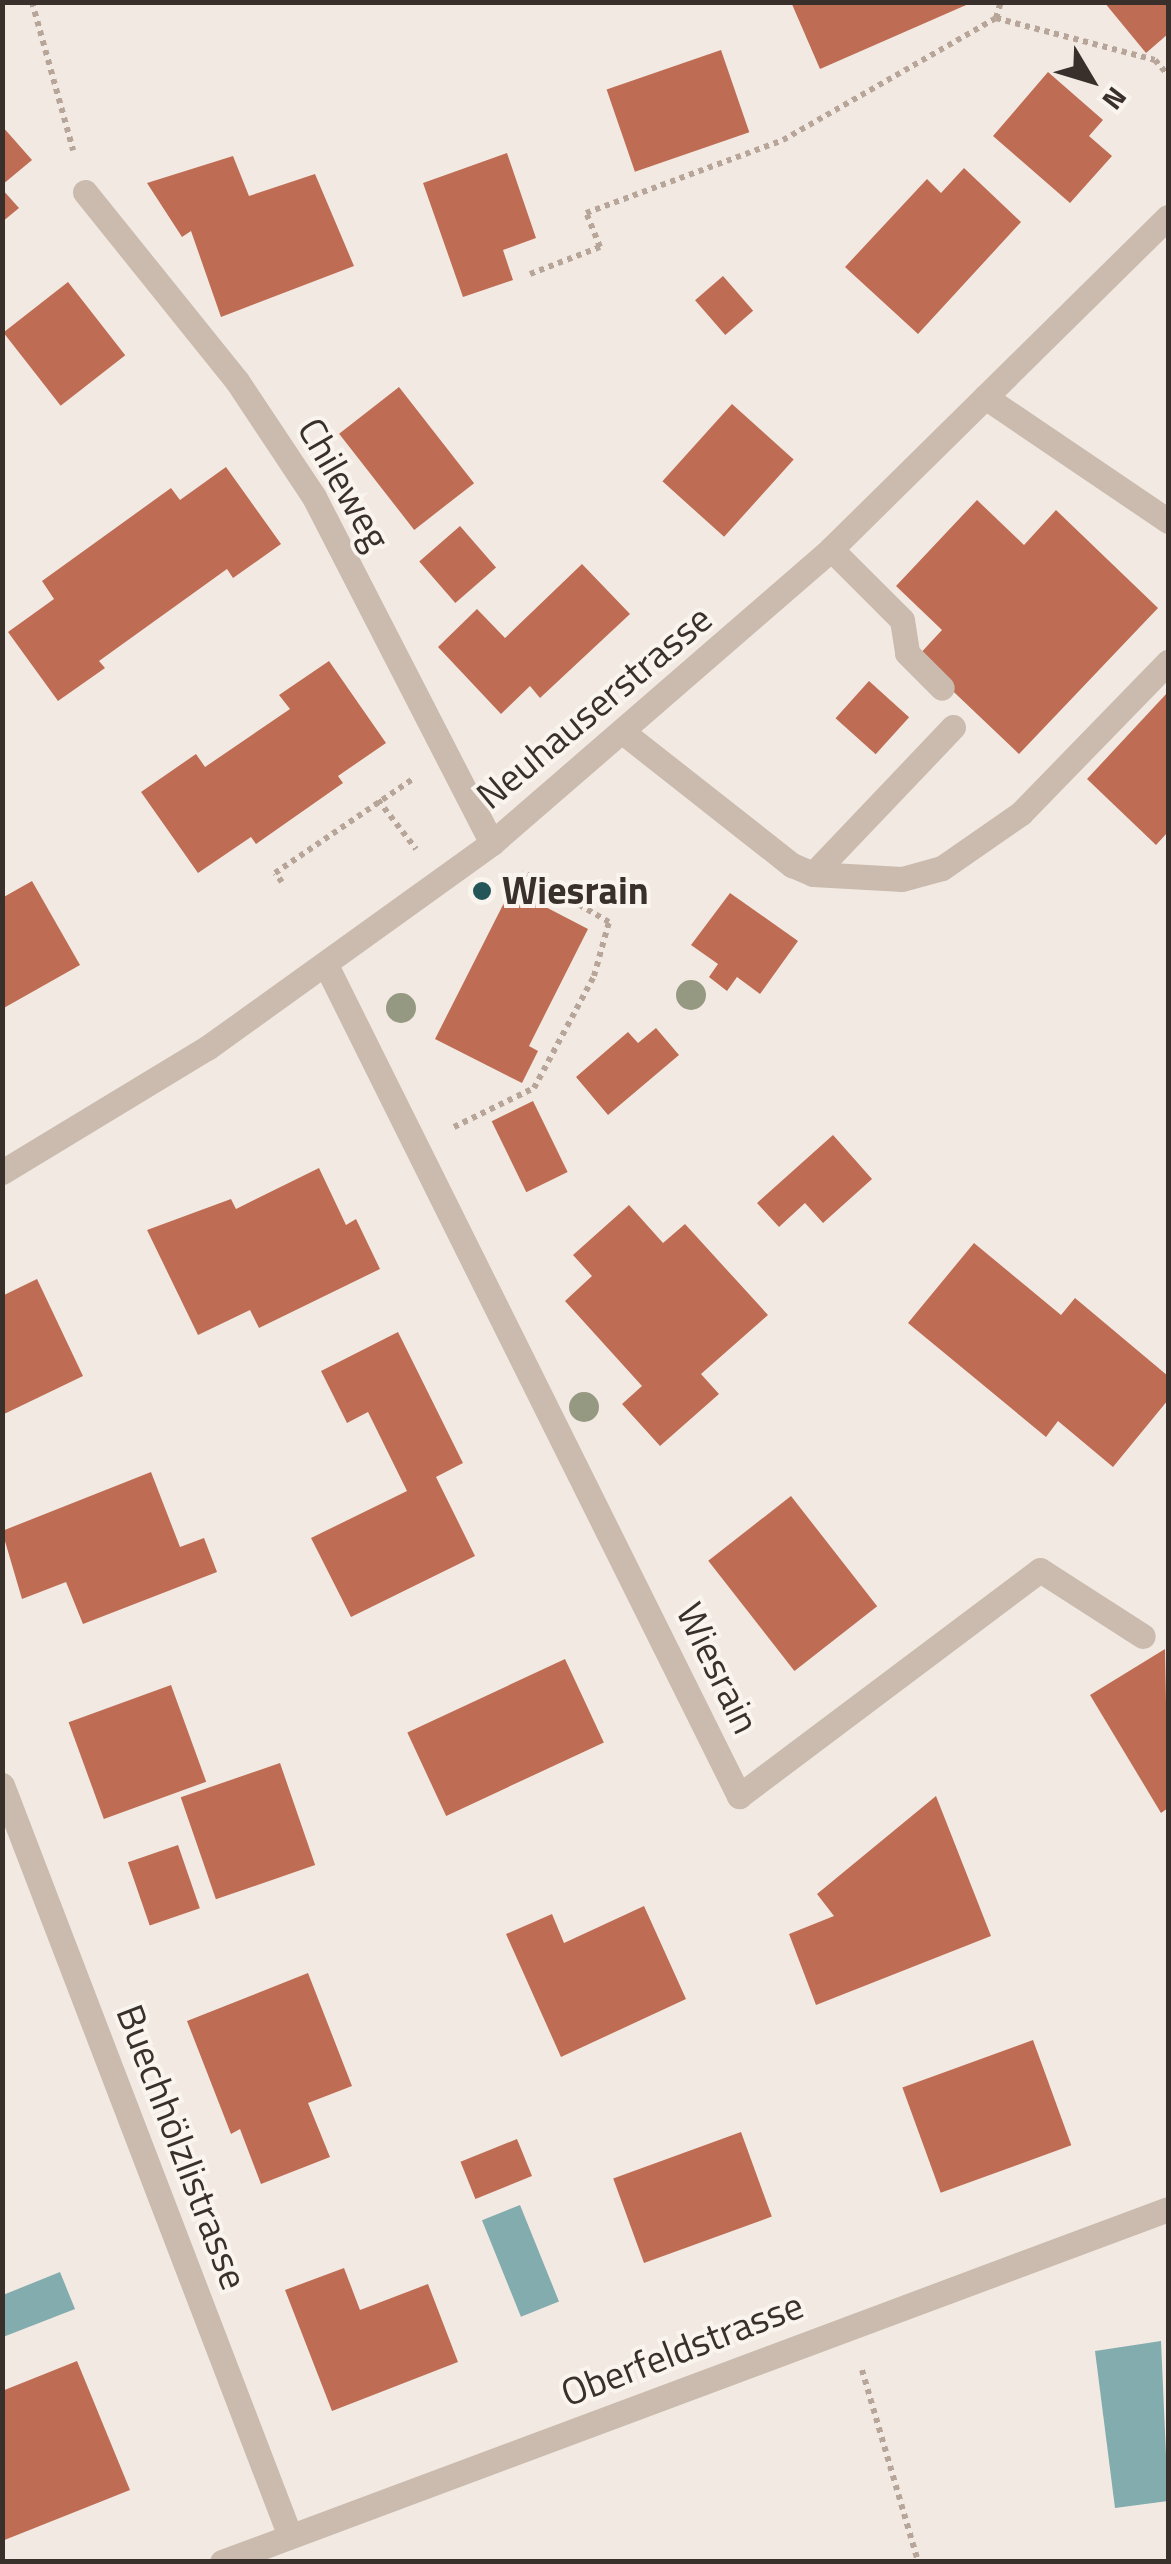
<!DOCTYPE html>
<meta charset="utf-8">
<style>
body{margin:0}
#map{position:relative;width:1171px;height:2564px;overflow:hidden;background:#f2eae2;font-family:"Titillium Web",sans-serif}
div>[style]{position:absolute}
.water>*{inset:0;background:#82acae;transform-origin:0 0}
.building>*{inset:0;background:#be6d54;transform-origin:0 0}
.path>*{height:6px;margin-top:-3px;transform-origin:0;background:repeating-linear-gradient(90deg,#b6a598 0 5px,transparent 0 10px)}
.minor>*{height:25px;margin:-12.5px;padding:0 12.5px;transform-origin:12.5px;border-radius:12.5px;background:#cabbae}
.trees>*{width:30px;height:30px;margin:-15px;border-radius:50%;background:#959981}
.dots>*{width:28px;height:28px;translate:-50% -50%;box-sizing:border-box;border:5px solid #faf4ee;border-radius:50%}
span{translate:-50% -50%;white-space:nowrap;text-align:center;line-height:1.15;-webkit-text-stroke:8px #faf4ee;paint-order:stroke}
.street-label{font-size:38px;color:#39302c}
.poi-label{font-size:38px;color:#39302c;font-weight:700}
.left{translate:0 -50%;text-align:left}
.frame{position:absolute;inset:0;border:5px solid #39302c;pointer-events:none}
.north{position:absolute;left:1041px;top:30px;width:100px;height:100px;-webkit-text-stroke:8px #faf4ee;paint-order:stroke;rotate:128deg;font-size:28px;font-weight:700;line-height:40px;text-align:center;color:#39302c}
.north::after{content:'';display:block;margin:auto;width:35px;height:45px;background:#39302c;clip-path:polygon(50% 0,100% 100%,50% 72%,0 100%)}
</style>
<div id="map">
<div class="water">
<div style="left:520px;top:2205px;width:104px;height:41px;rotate:68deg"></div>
<div style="clip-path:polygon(60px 2272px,75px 2309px,3px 2337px,3px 2295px)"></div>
<div style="clip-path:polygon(1161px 2341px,1168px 2501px,1115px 2508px,1095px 2351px)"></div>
</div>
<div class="building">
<div style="clip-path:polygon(791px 2px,973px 2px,820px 69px)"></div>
<div style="clip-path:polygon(1104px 2px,1167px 2px,1168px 34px,1146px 53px)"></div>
<div style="left:721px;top:50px;width:87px;height:121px;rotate:71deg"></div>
<div style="clip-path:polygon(1048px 72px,1103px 120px,1089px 136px,1112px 156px,1070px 203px,993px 136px)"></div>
<div style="clip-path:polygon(2px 126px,32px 160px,2px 185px)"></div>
<div style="clip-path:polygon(507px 153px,536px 238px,503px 250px,513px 280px,463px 297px,423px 183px)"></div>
<div style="clip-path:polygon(233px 156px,249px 196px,315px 174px,354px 266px,221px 317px,191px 231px,182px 237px,147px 183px)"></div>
<div style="clip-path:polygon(964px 168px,1021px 222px,918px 334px,845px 267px,927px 179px,941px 193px)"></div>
<div style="clip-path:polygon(2px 189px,19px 208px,2px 222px)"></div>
<div style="left:723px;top:276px;width:46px;height:37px;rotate:49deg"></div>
<div style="left:68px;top:282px;width:93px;height:82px;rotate:52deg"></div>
<div style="left:399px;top:387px;width:122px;height:76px;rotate:52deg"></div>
<div style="left:732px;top:404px;width:83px;height:104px;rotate:42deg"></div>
<div style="clip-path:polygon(226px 467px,281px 544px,233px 578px,227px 569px,99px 661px,105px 668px,58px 701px,8px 632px,54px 599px,42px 581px,171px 488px,180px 500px)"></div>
<div style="clip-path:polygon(977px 500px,1024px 545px,1056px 510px,1158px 608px,1019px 754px,917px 657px,942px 630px,896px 586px)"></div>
<div style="left:460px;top:526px;width:55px;height:54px;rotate:49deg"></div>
<div style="clip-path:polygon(582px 564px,630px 614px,540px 698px,530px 686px,501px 714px,438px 647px,477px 609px,505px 638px)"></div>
<div style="clip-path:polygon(329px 661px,386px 743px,338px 776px,343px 783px,256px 844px,251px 837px,198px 873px,141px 792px,196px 754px,205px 767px,290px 709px,279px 695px)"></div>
<div style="left:869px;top:681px;width:54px;height:50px;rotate:42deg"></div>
<div style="clip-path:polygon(1168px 692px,1168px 832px,1156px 845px,1087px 779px)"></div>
<div style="clip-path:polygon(32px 881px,80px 965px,2px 1009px,2px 898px)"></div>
<div style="clip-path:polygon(511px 889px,588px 929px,529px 1046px,538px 1051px,522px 1083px,435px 1039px)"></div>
<div style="clip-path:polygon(730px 893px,798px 941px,760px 994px,737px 977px,727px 991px,709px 977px,718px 964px,691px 945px)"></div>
<div style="clip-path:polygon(656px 1028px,679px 1055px,608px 1115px,576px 1077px,628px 1032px,638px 1043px)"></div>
<div style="left:533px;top:1101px;width:79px;height:46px;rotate:64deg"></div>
<div style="clip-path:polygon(833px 1135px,872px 1179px,823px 1223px,805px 1203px,779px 1227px,757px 1203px)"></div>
<div style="clip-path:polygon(319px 1168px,346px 1225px,356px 1219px,380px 1269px,259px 1328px,250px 1310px,198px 1335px,147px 1230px,231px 1199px,236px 1209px)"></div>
<div style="clip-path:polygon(629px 1205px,663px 1243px,685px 1224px,768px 1315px,701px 1374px,719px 1394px,660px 1446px,622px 1404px,642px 1386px,565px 1301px,592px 1276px,573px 1255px)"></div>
<div style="clip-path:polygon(974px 1243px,1061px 1315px,1075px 1298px,1168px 1376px,1168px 1400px,1113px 1467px,1058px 1421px,1046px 1437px,908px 1323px)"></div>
<div style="clip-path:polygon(37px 1279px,83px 1376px,2px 1415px,2px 1296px)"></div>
<div style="clip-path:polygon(398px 1332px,463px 1463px,436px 1477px,475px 1556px,351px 1617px,311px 1538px,407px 1491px,368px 1412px,347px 1423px,321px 1371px)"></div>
<div style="clip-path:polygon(151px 1472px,180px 1547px,204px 1538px,217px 1572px,83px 1624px,66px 1582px,22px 1599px,2px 1531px)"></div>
<div style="left:791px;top:1496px;width:140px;height:105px;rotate:52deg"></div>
<div style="clip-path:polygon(1165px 1649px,1168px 1808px,1161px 1813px,1090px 1695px)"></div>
<div style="left:565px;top:1659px;width:92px;height:174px;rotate:65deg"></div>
<div style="left:171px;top:1685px;width:103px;height:109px;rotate:70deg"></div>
<div style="left:280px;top:1763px;width:108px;height:105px;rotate:71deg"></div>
<div style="clip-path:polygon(936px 1796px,991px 1936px,816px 2005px,789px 1934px,834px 1916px,817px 1894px)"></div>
<div style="left:178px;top:1845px;width:67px;height:53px;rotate:71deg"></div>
<div style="clip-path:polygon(644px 1906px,686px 1999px,561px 2057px,506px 1934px,552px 1914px,564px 1943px)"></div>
<div style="clip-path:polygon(308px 1973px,352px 2086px,308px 2103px,330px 2157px,261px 2184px,240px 2129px,231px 2134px,187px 2021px)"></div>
<div style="left:1033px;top:2040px;width:112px;height:139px;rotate:70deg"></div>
<div style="left:741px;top:2132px;width:90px;height:136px;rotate:70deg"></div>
<div style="left:517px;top:2139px;width:40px;height:61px;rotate:68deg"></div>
<div style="clip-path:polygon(344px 2268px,360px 2310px,428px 2284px,458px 2362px,332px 2411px,285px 2290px)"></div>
<div style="clip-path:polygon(77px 2361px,130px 2490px,2px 2541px,2px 2391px)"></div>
</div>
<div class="path">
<div style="left:32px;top:2px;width:154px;rotate:74.5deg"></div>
<div style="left:996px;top:18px;width:17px;rotate:-73deg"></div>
<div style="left:530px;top:274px;width:75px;rotate:-21.1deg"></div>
<div style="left:600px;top:247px;width:37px;rotate:-112deg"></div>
<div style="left:586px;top:213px;width:210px;rotate:-20.3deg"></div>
<div style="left:783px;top:140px;width:245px;rotate:-29.8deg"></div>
<div style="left:996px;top:18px;width:164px;rotate:14.8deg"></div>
<div style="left:1155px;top:60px;width:20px;rotate:49deg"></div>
<div style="left:378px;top:800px;width:62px;rotate:52.2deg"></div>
<div style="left:282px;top:882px;width:11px;rotate:-128deg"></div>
<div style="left:275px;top:873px;width:167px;rotate:-34.3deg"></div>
<div style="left:454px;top:1127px;width:89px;rotate:-26deg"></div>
<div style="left:534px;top:1088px;width:127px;rotate:-61.8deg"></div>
<div style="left:594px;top:976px;width:56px;rotate:-74.5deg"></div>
<div style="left:609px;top:922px;width:100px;rotate:-150.1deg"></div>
<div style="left:862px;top:2370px;width:200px;rotate:73.7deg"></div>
</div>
<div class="minor">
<div style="left:85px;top:192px;width:243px;rotate:51.2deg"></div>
<div style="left:237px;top:381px;width:139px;rotate:56.4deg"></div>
<div style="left:314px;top:497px;width:389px;rotate:62.8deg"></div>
<div style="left:985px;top:397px;width:221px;rotate:34.1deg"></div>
<div style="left:831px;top:549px;width:100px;rotate:45deg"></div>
<div style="left:902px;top:620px;width:33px;rotate:81deg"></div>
<div style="left:907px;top:653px;width:49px;rotate:45deg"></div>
<div style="left:624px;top:733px;width:214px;rotate:38.2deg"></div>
<div style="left:792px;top:865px;width:23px;rotate:23deg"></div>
<div style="left:813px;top:874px;width:89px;rotate:3.2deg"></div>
<div style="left:902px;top:879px;width:41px;rotate:-15.4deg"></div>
<div style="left:942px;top:868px;width:96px;rotate:-34.8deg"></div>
<div style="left:1021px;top:813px;width:211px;rotate:-45.8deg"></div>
<div style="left:813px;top:874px;width:203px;rotate:-46.4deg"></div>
<div style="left:327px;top:967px;width:926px;rotate:63.57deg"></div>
<div style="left:739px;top:1796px;width:376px;rotate:-36.9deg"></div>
<div style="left:1040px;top:1570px;width:122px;rotate:32.7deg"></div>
<div style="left:2px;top:1172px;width:240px;rotate:-31.2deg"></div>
<div style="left:207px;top:1048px;width:351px;rotate:-35.7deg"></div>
<div style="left:492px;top:843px;width:449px;rotate:-40.9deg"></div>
<div style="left:831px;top:549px;width:473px;rotate:-44.6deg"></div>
<div style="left:2px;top:1785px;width:804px;rotate:69.02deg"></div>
<div style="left:222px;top:2562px;width:1010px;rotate:-20.46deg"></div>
</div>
<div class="trees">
<div style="left:691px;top:995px"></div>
<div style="left:401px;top:1008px"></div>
<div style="left:584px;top:1407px"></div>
</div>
<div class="dots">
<div style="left:482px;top:891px;background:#245558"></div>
</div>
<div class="street-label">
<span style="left:344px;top:484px;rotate:60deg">Chileweg</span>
<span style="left:594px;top:707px;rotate:-40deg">Neuhauserstrasse</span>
<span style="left:718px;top:1668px;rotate:64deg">Wiesrain</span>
<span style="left:182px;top:2147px;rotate:69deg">Buechhölzlistrasse</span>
<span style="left:682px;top:2349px;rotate:-21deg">Oberfeldstrasse</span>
</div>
<div class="poi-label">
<span class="left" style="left:502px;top:891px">Wiesrain</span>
</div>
<div class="frame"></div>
<div class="north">N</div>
</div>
